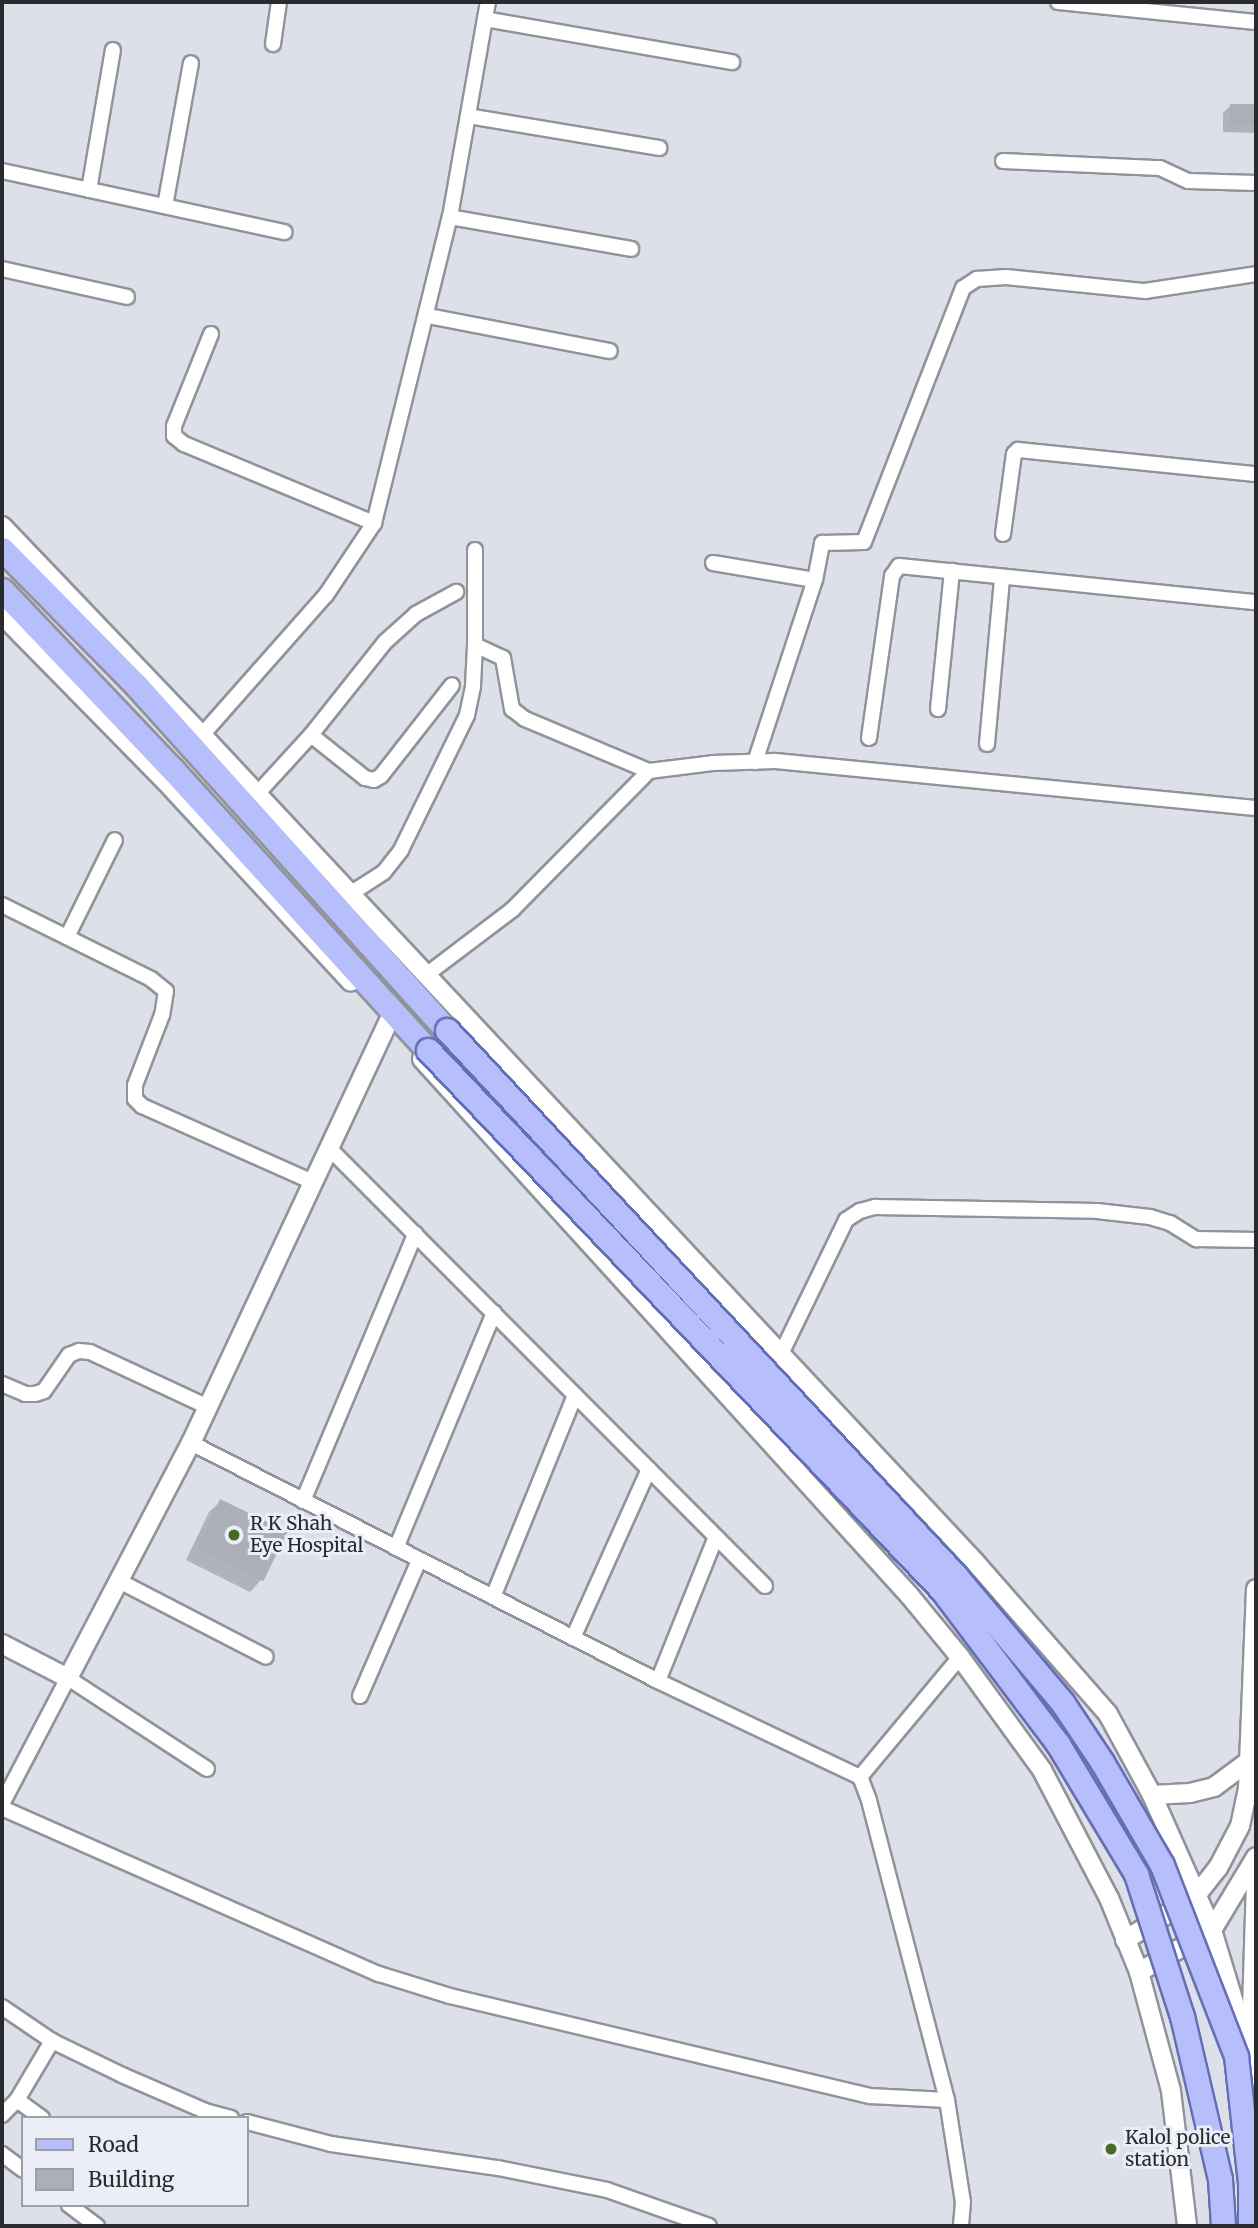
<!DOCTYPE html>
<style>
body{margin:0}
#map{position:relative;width:1258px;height:2228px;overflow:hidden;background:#dee0e9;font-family:Merriweather,serif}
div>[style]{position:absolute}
.shadow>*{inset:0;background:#0003}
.building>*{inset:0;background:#adafb7;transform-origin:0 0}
.roads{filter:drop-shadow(2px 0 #91939b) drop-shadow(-2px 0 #91939b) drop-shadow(0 2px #91939b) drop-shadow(0 -2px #91939b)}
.minor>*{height:14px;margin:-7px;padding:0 7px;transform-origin:7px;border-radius:7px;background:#fff}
.tertiary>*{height:18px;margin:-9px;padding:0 9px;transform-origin:9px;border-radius:9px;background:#fff}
.primary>*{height:23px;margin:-11.5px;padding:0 11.5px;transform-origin:11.5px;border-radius:11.5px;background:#b6bffc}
.bridges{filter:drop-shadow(2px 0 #656fb3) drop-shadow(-2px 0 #656fb3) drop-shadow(0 2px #656fb3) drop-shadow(0 -2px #656fb3)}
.primary-bridge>*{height:23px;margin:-11.5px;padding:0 11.5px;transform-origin:11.5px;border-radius:11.5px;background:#b6bffc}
.dots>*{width:19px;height:19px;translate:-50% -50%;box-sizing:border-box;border:4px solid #eceef7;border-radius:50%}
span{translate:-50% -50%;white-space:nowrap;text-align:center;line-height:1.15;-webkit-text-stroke:6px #eceef7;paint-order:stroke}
.poi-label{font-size:19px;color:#292a2e}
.left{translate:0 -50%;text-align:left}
.frame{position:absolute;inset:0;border:4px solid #292a2e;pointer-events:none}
.legend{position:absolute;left:21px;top:2116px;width:228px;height:91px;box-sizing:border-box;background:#eceef7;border:2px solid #9ea0a7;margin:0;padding:9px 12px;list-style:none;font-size:21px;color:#292a2e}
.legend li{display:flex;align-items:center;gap:14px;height:35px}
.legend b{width:35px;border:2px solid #9ea0a7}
</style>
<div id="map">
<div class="shadow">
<div style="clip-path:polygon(1231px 105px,1256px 106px,1254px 133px,1223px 132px,1223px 113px)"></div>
<div style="clip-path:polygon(221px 1501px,261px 1580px,250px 1592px,186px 1560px,209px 1512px)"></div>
</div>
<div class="building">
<div style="left:1230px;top:104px;width:26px;height:22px"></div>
<div style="left:220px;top:1499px;width:75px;height:55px;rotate:26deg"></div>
</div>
<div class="roads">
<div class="minor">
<div style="left:1058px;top:2px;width:199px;rotate:5.8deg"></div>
<div style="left:485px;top:19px;width:251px;rotate:9.9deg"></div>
<div style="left:273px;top:44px;width:42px;rotate:-81.9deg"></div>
<div style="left:468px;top:116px;width:194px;rotate:9.5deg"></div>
<div style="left:1003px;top:161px;width:157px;rotate:2.6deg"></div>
<div style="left:1160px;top:168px;width:31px;rotate:25deg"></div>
<div style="left:1188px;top:181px;width:68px;rotate:1.7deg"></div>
<div style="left:2px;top:171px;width:289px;rotate:12.2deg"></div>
<div style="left:89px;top:190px;width:142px;rotate:-80.3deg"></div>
<div style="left:165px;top:206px;width:145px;rotate:-79.7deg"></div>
<div style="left:450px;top:217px;width:184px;rotate:10deg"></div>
<div style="left:2px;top:269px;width:128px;rotate:12.6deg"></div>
<div style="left:428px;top:316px;width:185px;rotate:10.9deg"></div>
<div style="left:211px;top:334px;width:99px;rotate:111.9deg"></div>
<div style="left:174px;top:426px;width:10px;rotate:90deg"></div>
<div style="left:174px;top:436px;width:13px;rotate:39deg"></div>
<div style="left:184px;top:444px;width:206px;rotate:22.6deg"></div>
<div style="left:1003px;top:534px;width:81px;rotate:-82.2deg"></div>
<div style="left:1014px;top:454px;width:6px;rotate:-45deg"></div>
<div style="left:1018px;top:450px;width:239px;rotate:5.8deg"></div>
<div style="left:475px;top:550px;width:95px;rotate:90deg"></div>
<div style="left:475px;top:645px;width:31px;rotate:25deg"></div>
<div style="left:503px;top:658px;width:52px;rotate:80deg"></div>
<div style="left:512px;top:709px;width:16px;rotate:38deg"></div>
<div style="left:525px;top:719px;width:134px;rotate:22.8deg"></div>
<div style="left:713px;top:563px;width:103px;rotate:9.5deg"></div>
<div style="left:815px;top:580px;width:38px;rotate:-79deg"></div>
<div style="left:822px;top:543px;width:42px;rotate:-1.4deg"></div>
<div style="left:864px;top:542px;width:273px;rotate:-68.7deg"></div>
<div style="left:963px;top:288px;width:17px;rotate:-33deg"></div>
<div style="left:977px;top:279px;width:29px;rotate:-4deg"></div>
<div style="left:1006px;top:277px;width:140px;rotate:5.8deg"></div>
<div style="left:1145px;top:291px;width:112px;rotate:-8.7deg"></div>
<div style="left:938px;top:709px;width:139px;rotate:-84.2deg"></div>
<div style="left:202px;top:735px;width:187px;rotate:-48.5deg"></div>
<div style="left:326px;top:595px;width:87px;rotate:-56.3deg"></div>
<div style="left:374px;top:523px;width:315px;rotate:-76.1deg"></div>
<div style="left:450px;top:217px;width:218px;rotate:-80deg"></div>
<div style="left:311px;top:735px;width:69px;rotate:38.5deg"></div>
<div style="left:365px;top:778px;width:9px;rotate:13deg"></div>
<div style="left:374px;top:780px;width:8px;rotate:-30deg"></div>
<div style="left:381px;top:776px;width:115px;rotate:-52deg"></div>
<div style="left:869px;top:738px;width:164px;rotate:-81.9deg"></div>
<div style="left:892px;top:576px;width:12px;rotate:-55deg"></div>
<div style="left:899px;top:566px;width:359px;rotate:5.8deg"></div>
<div style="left:987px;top:744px;width:167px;rotate:-84.8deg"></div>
<div style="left:755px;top:762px;width:192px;rotate:-71.8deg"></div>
<div style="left:257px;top:794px;width:80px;rotate:-47.5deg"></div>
<div style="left:311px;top:735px;width:119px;rotate:-51.5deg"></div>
<div style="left:385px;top:642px;width:42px;rotate:-42.1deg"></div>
<div style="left:416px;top:614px;width:46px;rotate:-28.8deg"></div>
<div style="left:350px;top:894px;width:40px;rotate:-32.9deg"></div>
<div style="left:384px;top:872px;width:28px;rotate:-52deg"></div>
<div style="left:401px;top:850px;width:150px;rotate:-63.9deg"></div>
<div style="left:467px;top:715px;width:30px;rotate:-78deg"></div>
<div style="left:473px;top:686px;width:41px;rotate:-87.2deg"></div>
<div style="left:2px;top:905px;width:166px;rotate:26.4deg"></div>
<div style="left:151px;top:979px;width:19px;rotate:39deg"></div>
<div style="left:166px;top:991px;width:24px;rotate:99deg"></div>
<div style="left:162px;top:1015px;width:75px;rotate:111.1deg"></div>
<div style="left:135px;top:1085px;width:14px;rotate:90deg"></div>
<div style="left:135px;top:1099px;width:10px;rotate:45deg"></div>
<div style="left:142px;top:1106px;width:187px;rotate:24deg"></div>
<div style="left:67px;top:937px;width:108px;rotate:-63.7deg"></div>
<div style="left:426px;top:975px;width:108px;rotate:-37.1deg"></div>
<div style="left:512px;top:910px;width:195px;rotate:-45.4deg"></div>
<div style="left:649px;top:771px;width:64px;rotate:-7.1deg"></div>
<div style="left:713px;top:763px;width:62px;rotate:-1.8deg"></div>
<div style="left:775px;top:761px;width:483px;rotate:5.6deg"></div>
<div style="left:329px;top:1148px;width:618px;rotate:45.13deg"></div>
<div style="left:781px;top:1354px;width:149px;rotate:-64.1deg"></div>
<div style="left:846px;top:1220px;width:17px;rotate:-33deg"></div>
<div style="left:860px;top:1211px;width:16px;rotate:-15deg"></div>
<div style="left:875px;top:1207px;width:222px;rotate:1deg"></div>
<div style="left:1097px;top:1211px;width:53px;rotate:6.5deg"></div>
<div style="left:1150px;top:1217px;width:21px;rotate:17deg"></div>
<div style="left:1170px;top:1223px;width:31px;rotate:32deg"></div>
<div style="left:1196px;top:1239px;width:60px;rotate:1deg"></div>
<div style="left:2px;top:1384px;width:25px;rotate:23deg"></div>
<div style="left:25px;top:1394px;width:10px"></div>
<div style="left:35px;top:1394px;width:9px;rotate:-18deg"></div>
<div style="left:44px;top:1391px;width:44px;rotate:-55.2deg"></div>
<div style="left:69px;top:1355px;width:11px;rotate:-22deg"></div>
<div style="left:79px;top:1351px;width:11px;rotate:5deg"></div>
<div style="left:90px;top:1352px;width:130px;rotate:25deg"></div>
<div style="left:303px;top:1501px;width:290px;rotate:-67.2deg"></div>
<div style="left:396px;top:1548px;width:255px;rotate:-67.4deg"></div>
<div style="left:119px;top:1581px;width:165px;rotate:27.3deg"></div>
<div style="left:493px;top:1597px;width:218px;rotate:-67.9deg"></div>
<div style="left:573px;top:1638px;width:185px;rotate:-65.8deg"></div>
<div style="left:658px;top:1681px;width:155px;rotate:-68.1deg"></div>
<div style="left:360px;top:1696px;width:148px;rotate:-66.5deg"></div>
<div style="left:860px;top:1777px;width:156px;rotate:-50.2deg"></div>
<div style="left:2px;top:1804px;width:142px;rotate:-62.4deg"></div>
<div style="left:68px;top:1678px;width:166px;rotate:33.2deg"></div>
<div style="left:2px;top:1808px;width:412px;rotate:23.8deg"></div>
<div style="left:379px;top:1974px;width:74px;rotate:17.2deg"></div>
<div style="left:450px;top:1996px;width:432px;rotate:13.4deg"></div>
<div style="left:870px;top:2096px;width:77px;rotate:3deg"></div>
<div style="left:947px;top:2100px;width:310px;rotate:-104.6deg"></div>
<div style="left:869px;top:1800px;width:25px;rotate:-111deg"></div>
<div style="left:860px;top:1777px;width:224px;rotate:-154.6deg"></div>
<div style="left:658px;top:1681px;width:524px;rotate:-152.99deg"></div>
<div style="left:2px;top:2007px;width:60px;rotate:34.2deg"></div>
<div style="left:52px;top:2041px;width:78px;rotate:25.9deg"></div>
<div style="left:122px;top:2075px;width:90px;rotate:23.4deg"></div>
<div style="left:205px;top:2111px;width:27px;rotate:15deg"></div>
<div style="left:17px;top:2100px;width:31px;rotate:36deg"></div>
<div style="left:947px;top:2100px;width:103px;rotate:81.1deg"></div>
<div style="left:963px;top:2202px;width:24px;rotate:95deg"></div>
<div style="left:2px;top:2115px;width:21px;rotate:-45deg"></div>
<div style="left:17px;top:2100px;width:69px;rotate:-59.3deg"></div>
<div style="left:247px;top:2122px;width:87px;rotate:14.7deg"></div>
<div style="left:331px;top:2144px;width:169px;rotate:8.2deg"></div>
<div style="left:498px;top:2168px;width:111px;rotate:11.4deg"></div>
<div style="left:607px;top:2190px;width:108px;rotate:19.4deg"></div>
<div style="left:2px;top:2154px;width:26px;rotate:37deg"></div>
<div style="left:69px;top:2205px;width:35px;rotate:37deg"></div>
</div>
<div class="tertiary">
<div style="left:2px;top:526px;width:289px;rotate:46.3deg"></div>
<div style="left:202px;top:735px;width:1132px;rotate:46.93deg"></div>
<div style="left:975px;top:1562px;width:202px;rotate:48.8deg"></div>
<div style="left:1108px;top:1714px;width:92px;rotate:61.5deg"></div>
<div style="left:1152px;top:1795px;width:148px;rotate:66deg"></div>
<div style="left:1212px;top:1930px;width:131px;rotate:73.1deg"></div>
<div style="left:1250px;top:2055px;width:37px;rotate:81deg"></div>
<div style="left:2px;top:615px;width:234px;rotate:45.5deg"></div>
<div style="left:166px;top:782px;width:272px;rotate:47.2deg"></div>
<div style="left:422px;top:1059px;width:724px;rotate:47.74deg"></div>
<div style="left:909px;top:1595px;width:80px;rotate:50.6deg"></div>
<div style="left:960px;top:1657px;width:140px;rotate:54deg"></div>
<div style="left:1042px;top:1770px;width:144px;rotate:62.4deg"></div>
<div style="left:1109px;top:1898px;width:80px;rotate:67.9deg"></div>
<div style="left:1139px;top:1972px;width:123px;rotate:74.9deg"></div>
<div style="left:1171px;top:2091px;width:136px;rotate:83.2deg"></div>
<div style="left:2px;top:1644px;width:74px;rotate:27.3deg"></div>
<div style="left:68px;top:1678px;width:265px;rotate:-62.4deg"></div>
<div style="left:191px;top:1443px;width:465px;rotate:-64.9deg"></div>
<div style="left:1152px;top:1795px;width:38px;rotate:-3deg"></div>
<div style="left:1190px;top:1793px;width:25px;rotate:-14deg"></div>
<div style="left:1214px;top:1787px;width:44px;rotate:-36.6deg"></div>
<div style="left:1125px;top:1940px;width:82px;rotate:-31.6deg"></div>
<div style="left:1195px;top:1897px;width:37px;rotate:-52deg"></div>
<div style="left:1218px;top:1868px;width:47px;rotate:-62.4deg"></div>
<div style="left:1240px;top:1826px;width:39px;rotate:-78deg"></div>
<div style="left:1248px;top:1788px;width:199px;rotate:-87.7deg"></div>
<div style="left:1139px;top:1972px;width:84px;rotate:-29.9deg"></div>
<div style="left:1212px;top:1930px;width:85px;rotate:-58.9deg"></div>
<div style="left:1251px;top:2041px;width:161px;rotate:-88.2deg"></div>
</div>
<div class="primary">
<div style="left:2px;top:549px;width:192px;rotate:45.4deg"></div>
<div style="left:137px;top:686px;width:463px;rotate:48deg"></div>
<div style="left:2px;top:590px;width:247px;rotate:46.5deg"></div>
<div style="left:172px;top:769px;width:380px;rotate:47.7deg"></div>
</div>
</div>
<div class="bridges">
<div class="primary-bridge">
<div style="left:447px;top:1030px;width:745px;rotate:47.01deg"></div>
<div style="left:955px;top:1575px;width:166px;rotate:49.9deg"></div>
<div style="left:1062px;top:1702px;width:72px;rotate:56.3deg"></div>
<div style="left:1102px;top:1762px;width:119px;rotate:59.8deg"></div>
<div style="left:1162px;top:1865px;width:205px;rotate:68.8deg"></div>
<div style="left:1236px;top:2056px;width:127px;rotate:83.7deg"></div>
<div style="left:1250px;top:2182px;width:44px;rotate:90deg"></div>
<div style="left:428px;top:1050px;width:746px;rotate:46.41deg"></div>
<div style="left:942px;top:1590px;width:193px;rotate:53deg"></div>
<div style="left:1058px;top:1744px;width:152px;rotate:59deg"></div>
<div style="left:1136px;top:1874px;width:149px;rotate:72.1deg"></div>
<div style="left:1182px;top:2016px;width:167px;rotate:76.9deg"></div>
<div style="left:1220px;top:2179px;width:47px;rotate:86.3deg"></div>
</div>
</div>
<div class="dots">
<div style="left:234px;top:1535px;background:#466b25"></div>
<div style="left:1111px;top:2149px;background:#466b25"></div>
</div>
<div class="poi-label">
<span class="left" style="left:250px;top:1535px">R K Shah<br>Eye Hospital</span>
<span class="left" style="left:1125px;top:2149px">Kalol police<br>station</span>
</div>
<div class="frame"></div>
<ul class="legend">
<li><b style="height:9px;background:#b6bffc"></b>Road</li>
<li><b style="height:19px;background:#adafb7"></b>Building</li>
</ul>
</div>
